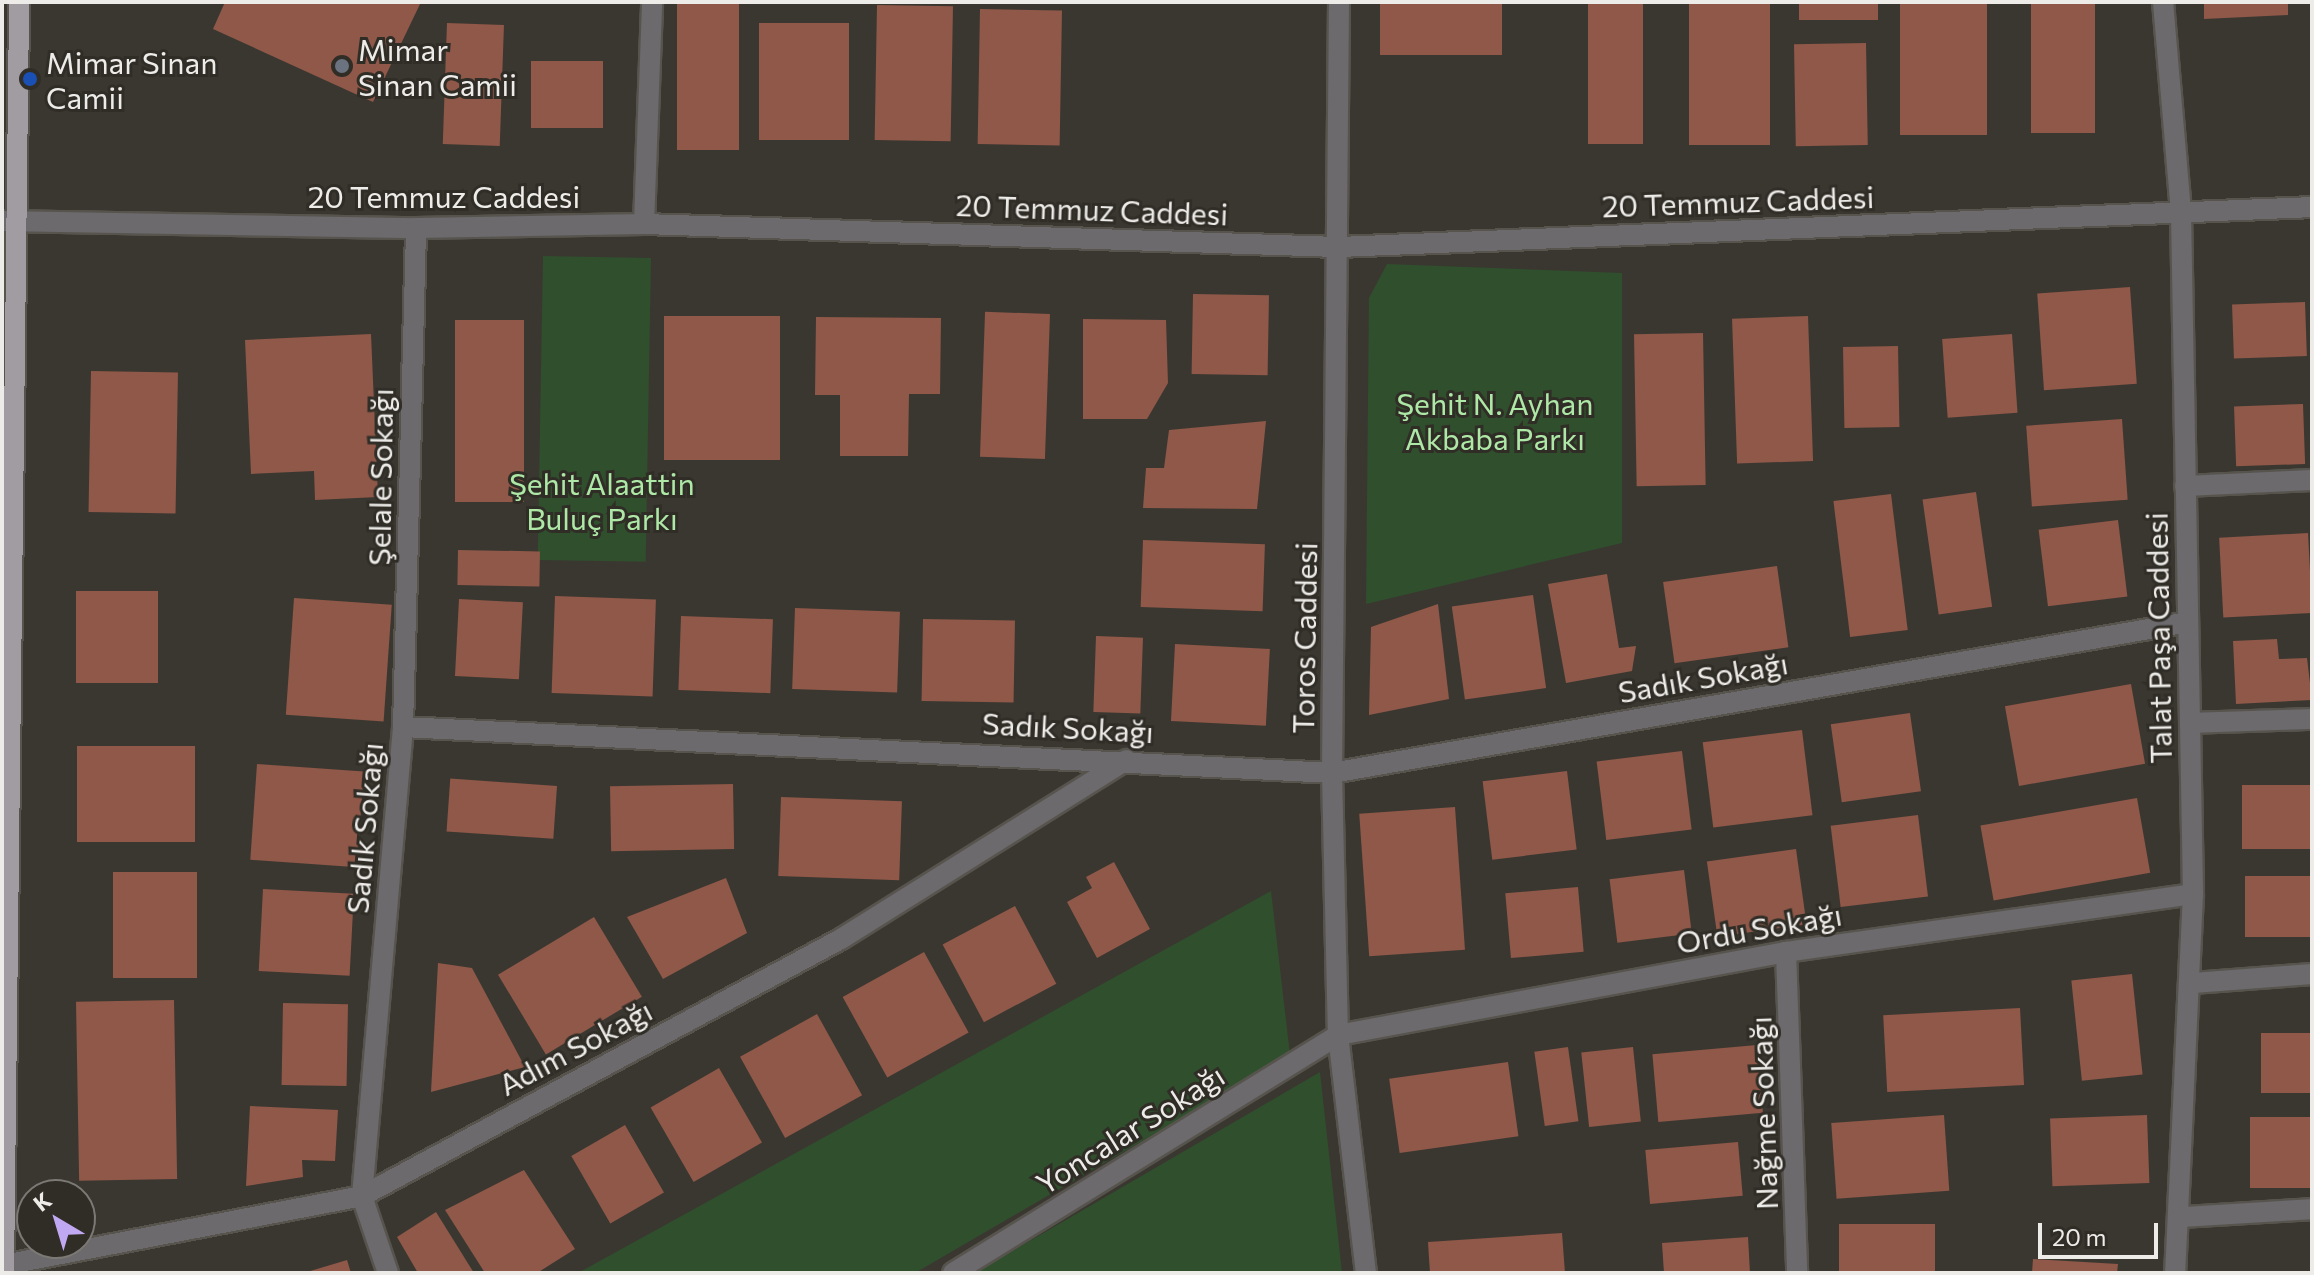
<!DOCTYPE html>
<meta charset="utf-8">
<style>
body{margin:0}
#map{position:relative;width:2314px;height:1275px;overflow:hidden;background:#3a3731;font-family:Commissioner,sans-serif}
div>[style]{position:absolute}
.green>*{inset:0;background:#304f2d;transform-origin:0 0}
.building>*{inset:0;background:#8f5848;transform-origin:0 0}
.roads{filter:drop-shadow(2px 0 #57544e) drop-shadow(-2px 0 #57544e) drop-shadow(0 2px #57544e) drop-shadow(0 -2px #57544e)}
.minor>*{height:20px;margin:-10px;padding:0 10px;transform-origin:10px;border-radius:10px;background:#6c6a6d}
.major>*{height:20px;margin:-10px;padding:0 10px;transform-origin:10px;border-radius:10px;background:#a09ca1}
.dots>*{width:22px;height:22px;translate:-50% -50%;box-sizing:border-box;border:4px solid #302d27;border-radius:50%}
span{translate:-50% -50%;white-space:nowrap;text-align:center;line-height:1.15;-webkit-text-stroke:6px #302d27;paint-order:stroke}
.poi-label{font-size:30px;color:#eeece9}
.left{translate:0 -50%;text-align:left}
.street-label{font-size:30px;color:#eeece9}
.park-label{font-size:30px;color:#aee8a6}
.frame{position:absolute;inset:0;border:4px solid #eeece9;pointer-events:none}
.north{position:absolute;left:16px;top:1179px;width:80px;height:80px;box-sizing:border-box;background:#302d27;border:2px solid #7c7975;border-radius:50%;rotate:322deg;font-size:22px;font-weight:700;line-height:32px;text-align:center;color:#eeece9}
.north::after{content:'';display:block;margin:auto;width:28px;height:36px;background:#c1a8f3;clip-path:polygon(50% 0,100% 100%,50% 72%,0 100%)}
.scale{position:absolute;left:2038px;top:1223px;width:120px;height:36px;box-sizing:border-box;border:4px solid #eeece9;border-top:0;padding-left:10px;font-size:24px;line-height:28px;white-space:nowrap;color:#eeece9;-webkit-text-stroke:6px #302d27;paint-order:stroke}
</style>
<div id="map">
<div class="green">
<div style="left:543px;top:256px;width:108px;height:304px;rotate:1deg"></div>
<div style="clip-path:polygon(1387px 264px,1622px 273px,1622px 543px,1366px 604px,1369px 298px)"></div>
<div style="clip-path:polygon(1271px 891px,1290px 1055px,915px 1273px,578px 1273px)"></div>
<div style="clip-path:polygon(1320px 1072px,1342px 1273px,975px 1273px)"></div>
</div>
<div class="building">
<div style="clip-path:polygon(225px 2px,421px 2px,373px 102px,213px 29px)"></div>
<div style="left:677px;top:2px;width:62px;height:148px"></div>
<div style="left:1380px;top:2px;width:122px;height:53px"></div>
<div style="left:1588px;top:2px;width:55px;height:142px"></div>
<div style="left:1689px;top:2px;width:81px;height:143px"></div>
<div style="left:1799px;top:2px;width:79px;height:18px"></div>
<div style="left:1900px;top:2px;width:87px;height:133px"></div>
<div style="left:2031px;top:2px;width:64px;height:131px"></div>
<div style="clip-path:polygon(2204px 2px,2288px 2px,2288px 15px,2204px 19px)"></div>
<div style="left:877px;top:5px;width:76px;height:135px;rotate:1deg"></div>
<div style="left:980px;top:9px;width:82px;height:135px;rotate:1deg"></div>
<div style="left:447px;top:23px;width:57px;height:121px;rotate:2deg"></div>
<div style="left:759px;top:23px;width:90px;height:117px"></div>
<div style="left:1866px;top:43px;width:102px;height:72px;rotate:89deg"></div>
<div style="left:531px;top:61px;width:72px;height:67px"></div>
<div style="left:2130px;top:287px;width:97px;height:93px;rotate:86deg"></div>
<div style="left:1193px;top:294px;width:76px;height:80px;rotate:1deg"></div>
<div style="left:2305px;top:302px;width:54px;height:73px;rotate:88deg"></div>
<div style="left:1050px;top:314px;width:145px;height:65px;rotate:92deg"></div>
<div style="left:780px;top:316px;width:144px;height:116px;rotate:90deg"></div>
<div style="left:1808px;top:316px;width:145px;height:76px;rotate:88deg"></div>
<div style="clip-path:polygon(816px 317px,941px 318px,940px 394px,909px 394px,908px 456px,840px 456px,840px 395px,815px 395px)"></div>
<div style="clip-path:polygon(1083px 319px,1166px 320px,1168px 383px,1147px 419px,1083px 419px)"></div>
<div style="left:455px;top:320px;width:69px;height:182px"></div>
<div style="left:1703px;top:333px;width:152px;height:69px;rotate:89deg"></div>
<div style="clip-path:polygon(371px 334px,378px 497px,315px 500px,314px 471px,251px 474px,245px 340px)"></div>
<div style="left:2012px;top:334px;width:79px;height:70px;rotate:86deg"></div>
<div style="left:1898px;top:346px;width:81px;height:55px;rotate:89deg"></div>
<div style="left:91px;top:371px;width:87px;height:141px;rotate:1deg"></div>
<div style="left:2303px;top:404px;width:60px;height:69px;rotate:88deg"></div>
<div style="left:2122px;top:419px;width:81px;height:96px;rotate:86deg"></div>
<div style="clip-path:polygon(1266px 421px,1257px 509px,1143px 508px,1146px 468px,1164px 468px,1169px 430px)"></div>
<div style="left:1976px;top:492px;width:116px;height:54px;rotate:82deg"></div>
<div style="left:1891px;top:494px;width:137px;height:58px;rotate:83deg"></div>
<div style="left:2118px;top:520px;width:77px;height:80px;rotate:83deg"></div>
<div style="left:2308px;top:533px;width:80px;height:89px;rotate:87deg"></div>
<div style="left:1143px;top:540px;width:122px;height:67px;rotate:2deg"></div>
<div style="left:458px;top:550px;width:82px;height:35px;rotate:1deg"></div>
<div style="left:1777px;top:566px;width:82px;height:115px;rotate:82deg"></div>
<div style="clip-path:polygon(1607px 574px,1619px 648px,1636px 646px,1632px 671px,1566px 683px,1548px 584px)"></div>
<div style="left:158px;top:591px;width:92px;height:82px;rotate:90deg"></div>
<div style="left:1533px;top:595px;width:94px;height:82px;rotate:82deg"></div>
<div style="left:555px;top:596px;width:101px;height:97px;rotate:2deg"></div>
<div style="left:294px;top:598px;width:98px;height:117px;rotate:4deg"></div>
<div style="left:459px;top:599px;width:64px;height:77px;rotate:3deg"></div>
<div style="clip-path:polygon(1438px 604px,1449px 699px,1369px 715px,1371px 627px)"></div>
<div style="left:795px;top:608px;width:105px;height:81px;rotate:2deg"></div>
<div style="left:681px;top:616px;width:92px;height:74px;rotate:2deg"></div>
<div style="left:923px;top:619px;width:92px;height:82px;rotate:1deg"></div>
<div style="left:1096px;top:636px;width:47px;height:76px;rotate:2deg"></div>
<div style="clip-path:polygon(2277px 639px,2279px 659px,2307px 658px,2312px 700px,2236px 704px,2233px 641px)"></div>
<div style="left:1175px;top:644px;width:95px;height:77px;rotate:3deg"></div>
<div style="left:2131px;top:684px;width:81px;height:128px;rotate:80deg"></div>
<div style="left:1910px;top:713px;width:79px;height:80px;rotate:82deg"></div>
<div style="left:1802px;top:730px;width:86px;height:100px;rotate:83deg"></div>
<div style="left:77px;top:746px;width:118px;height:96px"></div>
<div style="left:1682px;top:751px;width:79px;height:86px;rotate:83deg"></div>
<div style="left:257px;top:764px;width:107px;height:96px;rotate:4deg"></div>
<div style="left:1567px;top:771px;width:79px;height:85px;rotate:83deg"></div>
<div style="left:733px;top:784px;width:65px;height:123px;rotate:89deg"></div>
<div style="left:2312px;top:785px;width:64px;height:70px;rotate:90deg"></div>
<div style="left:557px;top:786px;width:53px;height:107px;rotate:94deg"></div>
<div style="left:781px;top:797px;width:121px;height:79px;rotate:2deg"></div>
<div style="left:2137px;top:798px;width:76px;height:159px;rotate:80deg"></div>
<div style="left:1455px;top:807px;width:143px;height:96px;rotate:86deg"></div>
<div style="left:1918px;top:815px;width:82px;height:88px;rotate:83deg"></div>
<div style="left:1796px;top:849px;width:76px;height:90px;rotate:82deg"></div>
<div style="clip-path:polygon(1114px 862px,1150px 929px,1097px 958px,1067px 902px,1092px 888px,1086px 877px)"></div>
<div style="left:1684px;top:870px;width:64px;height:75px;rotate:83deg"></div>
<div style="left:113px;top:872px;width:84px;height:106px"></div>
<div style="left:2312px;top:876px;width:61px;height:67px;rotate:90deg"></div>
<div style="clip-path:polygon(726px 878px,747px 933px,663px 979px,627px 917px)"></div>
<div style="left:1578px;top:887px;width:65px;height:73px;rotate:85deg"></div>
<div style="left:263px;top:889px;width:91px;height:82px;rotate:3deg"></div>
<div style="left:1015px;top:906px;width:88px;height:82px;rotate:62deg"></div>
<div style="left:594px;top:917px;width:93px;height:112px;rotate:59deg"></div>
<div style="left:924px;top:952px;width:92px;height:93px;rotate:61deg"></div>
<div style="clip-path:polygon(438px 963px,472px 968px,525px 1067px,431px 1092px)"></div>
<div style="left:2132px;top:974px;width:101px;height:61px;rotate:84deg"></div>
<div style="left:174px;top:1000px;width:179px;height:98px;rotate:89deg"></div>
<div style="left:283px;top:1003px;width:65px;height:82px;rotate:1deg"></div>
<div style="left:2020px;top:1008px;width:77px;height:137px;rotate:87deg"></div>
<div style="left:817px;top:1014px;width:93px;height:88px;rotate:61deg"></div>
<div style="left:2312px;top:1033px;width:60px;height:51px;rotate:90deg"></div>
<div style="left:1757px;top:1045px;width:68px;height:105px;rotate:85deg"></div>
<div style="left:1568px;top:1047px;width:75px;height:34px;rotate:82deg"></div>
<div style="left:1633px;top:1047px;width:75px;height:52px;rotate:84deg"></div>
<div style="left:1508px;top:1062px;width:75px;height:120px;rotate:82deg"></div>
<div style="left:719px;top:1068px;width:86px;height:79px;rotate:60deg"></div>
<div style="clip-path:polygon(250px 1106px,338px 1110px,335px 1161px,302px 1160px,303px 1177px,246px 1186px)"></div>
<div style="left:1944px;top:1115px;width:76px;height:113px;rotate:86deg"></div>
<div style="left:2147px;top:1115px;width:68px;height:97px;rotate:88deg"></div>
<div style="left:2312px;top:1117px;width:71px;height:62px;rotate:90deg"></div>
<div style="left:625px;top:1125px;width:78px;height:62px;rotate:60deg"></div>
<div style="left:1738px;top:1142px;width:54px;height:93px;rotate:85deg"></div>
<div style="clip-path:polygon(524px 1170px,575px 1249px,537px 1273px,485px 1273px,445px 1210px)"></div>
<div style="clip-path:polygon(436px 1212px,474px 1273px,418px 1273px,397px 1237px)"></div>
<div style="left:1935px;top:1224px;width:49px;height:96px;rotate:90deg"></div>
<div style="clip-path:polygon(1562px 1233px,1565px 1273px,1430px 1273px,1428px 1242px)"></div>
<div style="clip-path:polygon(1748px 1237px,1750px 1273px,1664px 1273px,1662px 1243px)"></div>
<div style="clip-path:polygon(2033px 1259px,2118px 1264px,2117px 1273px,2032px 1273px)"></div>
<div style="clip-path:polygon(347px 1260px,351px 1273px,308px 1273px,307px 1272px)"></div>
</div>
<div class="roads">
<div class="minor">
<div style="left:1339px;top:2px;width:771px;rotate:90.52deg"></div>
<div style="left:1332px;top:773px;width:262px;rotate:88.7deg"></div>
<div style="left:1338px;top:1035px;width:240px;rotate:83.3deg"></div>
<div style="left:2163px;top:2px;width:211px;rotate:85.1deg"></div>
<div style="left:2181px;top:212px;width:682px;rotate:88.99deg"></div>
<div style="left:2193px;top:894px;width:379px;rotate:92.7deg"></div>
<div style="left:2px;top:221px;width:414px;rotate:1deg"></div>
<div style="left:416px;top:228px;width:228px;rotate:-1deg"></div>
<div style="left:644px;top:224px;width:695px;rotate:1.9deg"></div>
<div style="left:1339px;top:247px;width:974px;rotate:-2.35deg"></div>
<div style="left:644px;top:224px;width:222px;rotate:-87.9deg"></div>
<div style="left:2185px;top:486px;width:127px;rotate:-2.7deg"></div>
<div style="left:2190px;top:723px;width:122px;rotate:-1.9deg"></div>
<div style="left:403px;top:727px;width:930px;rotate:2.83deg"></div>
<div style="left:1332px;top:773px;width:869px;rotate:-10deg"></div>
<div style="left:1786px;top:952px;width:321px;rotate:88deg"></div>
<div style="left:2193px;top:983px;width:119px;rotate:-4.3deg"></div>
<div style="left:2183px;top:1217px;width:129px;rotate:-3.5deg"></div>
<div style="left:4px;top:1265px;width:365px;rotate:-10.9deg"></div>
<div style="left:362px;top:1196px;width:544px;rotate:-28.22deg"></div>
<div style="left:841px;top:939px;width:337px;rotate:-32.1deg"></div>
<div style="left:388px;top:1273px;width:81px;rotate:-108.7deg"></div>
<div style="left:362px;top:1196px;width:471px;rotate:-85deg"></div>
<div style="left:403px;top:727px;width:499px;rotate:-88.5deg"></div>
<div style="left:953px;top:1273px;width:453px;rotate:-31.7deg"></div>
<div style="left:1338px;top:1035px;width:456px;rotate:-10.5deg"></div>
<div style="left:1786px;top:952px;width:411px;rotate:-8.1deg"></div>
</div>
<div class="major">
<div style="left:4px;top:1273px;width:1271px;rotate:-89.32deg"></div>
</div>
</div>
<div class="dots">
<div style="left:342px;top:66px;background:#6b7280"></div>
<div style="left:30px;top:79px;background:#1a4fb4"></div>
</div>
<div class="poi-label">
<span class="left" style="left:358px;top:66px">Mimar<br>Sinan Camii</span>
<span class="left" style="left:46px;top:79px">Mimar Sinan<br>Cami̇i</span>
</div>
<div class="street-label">
<span style="left:444px;top:196px">20 Temmuz Caddesi</span>
<span style="left:1738px;top:201px;rotate:-2deg">20 Temmuz Caddesi</span>
<span style="left:1092px;top:209px;rotate:2deg">20 Temmuz Caddesi</span>
<span style="left:380px;top:477px;rotate:-89deg">Şelale Sokağı</span>
<span style="left:1304px;top:638px;rotate:-89deg">Toros Caddesi</span>
<span style="left:2158px;top:638px;rotate:-91deg">Talat Paşa Caddesi</span>
<span style="left:1703px;top:677px;rotate:-10deg">Sadık Sokağı</span>
<span style="left:1068px;top:727px;rotate:3deg">Sadık Sokağı</span>
<span style="left:364px;top:828px;rotate:-85deg">Sadık Sokağı</span>
<span style="left:1759px;top:928px;rotate:-10deg">Ordu Sokağı</span>
<span style="left:575px;top:1047px;rotate:-28deg">Adım Sokağı</span>
<span style="left:1763px;top:1113px;rotate:-92deg">Nağme Sokağı</span>
<span style="left:1130px;top:1129px;rotate:-32deg">Yoncalar Sokağı</span>
</div>
<div class="park-label">
<span style="left:1495px;top:420px">Şehit N. Ayhan<br>Akbaba Parkı</span>
<span style="left:602px;top:500px">Şehit Alaattin<br>Buluç Parkı</span>
</div>
<div class="frame"></div>
<div class="north">K</div>
<div class="scale">20 m</div>
</div>
